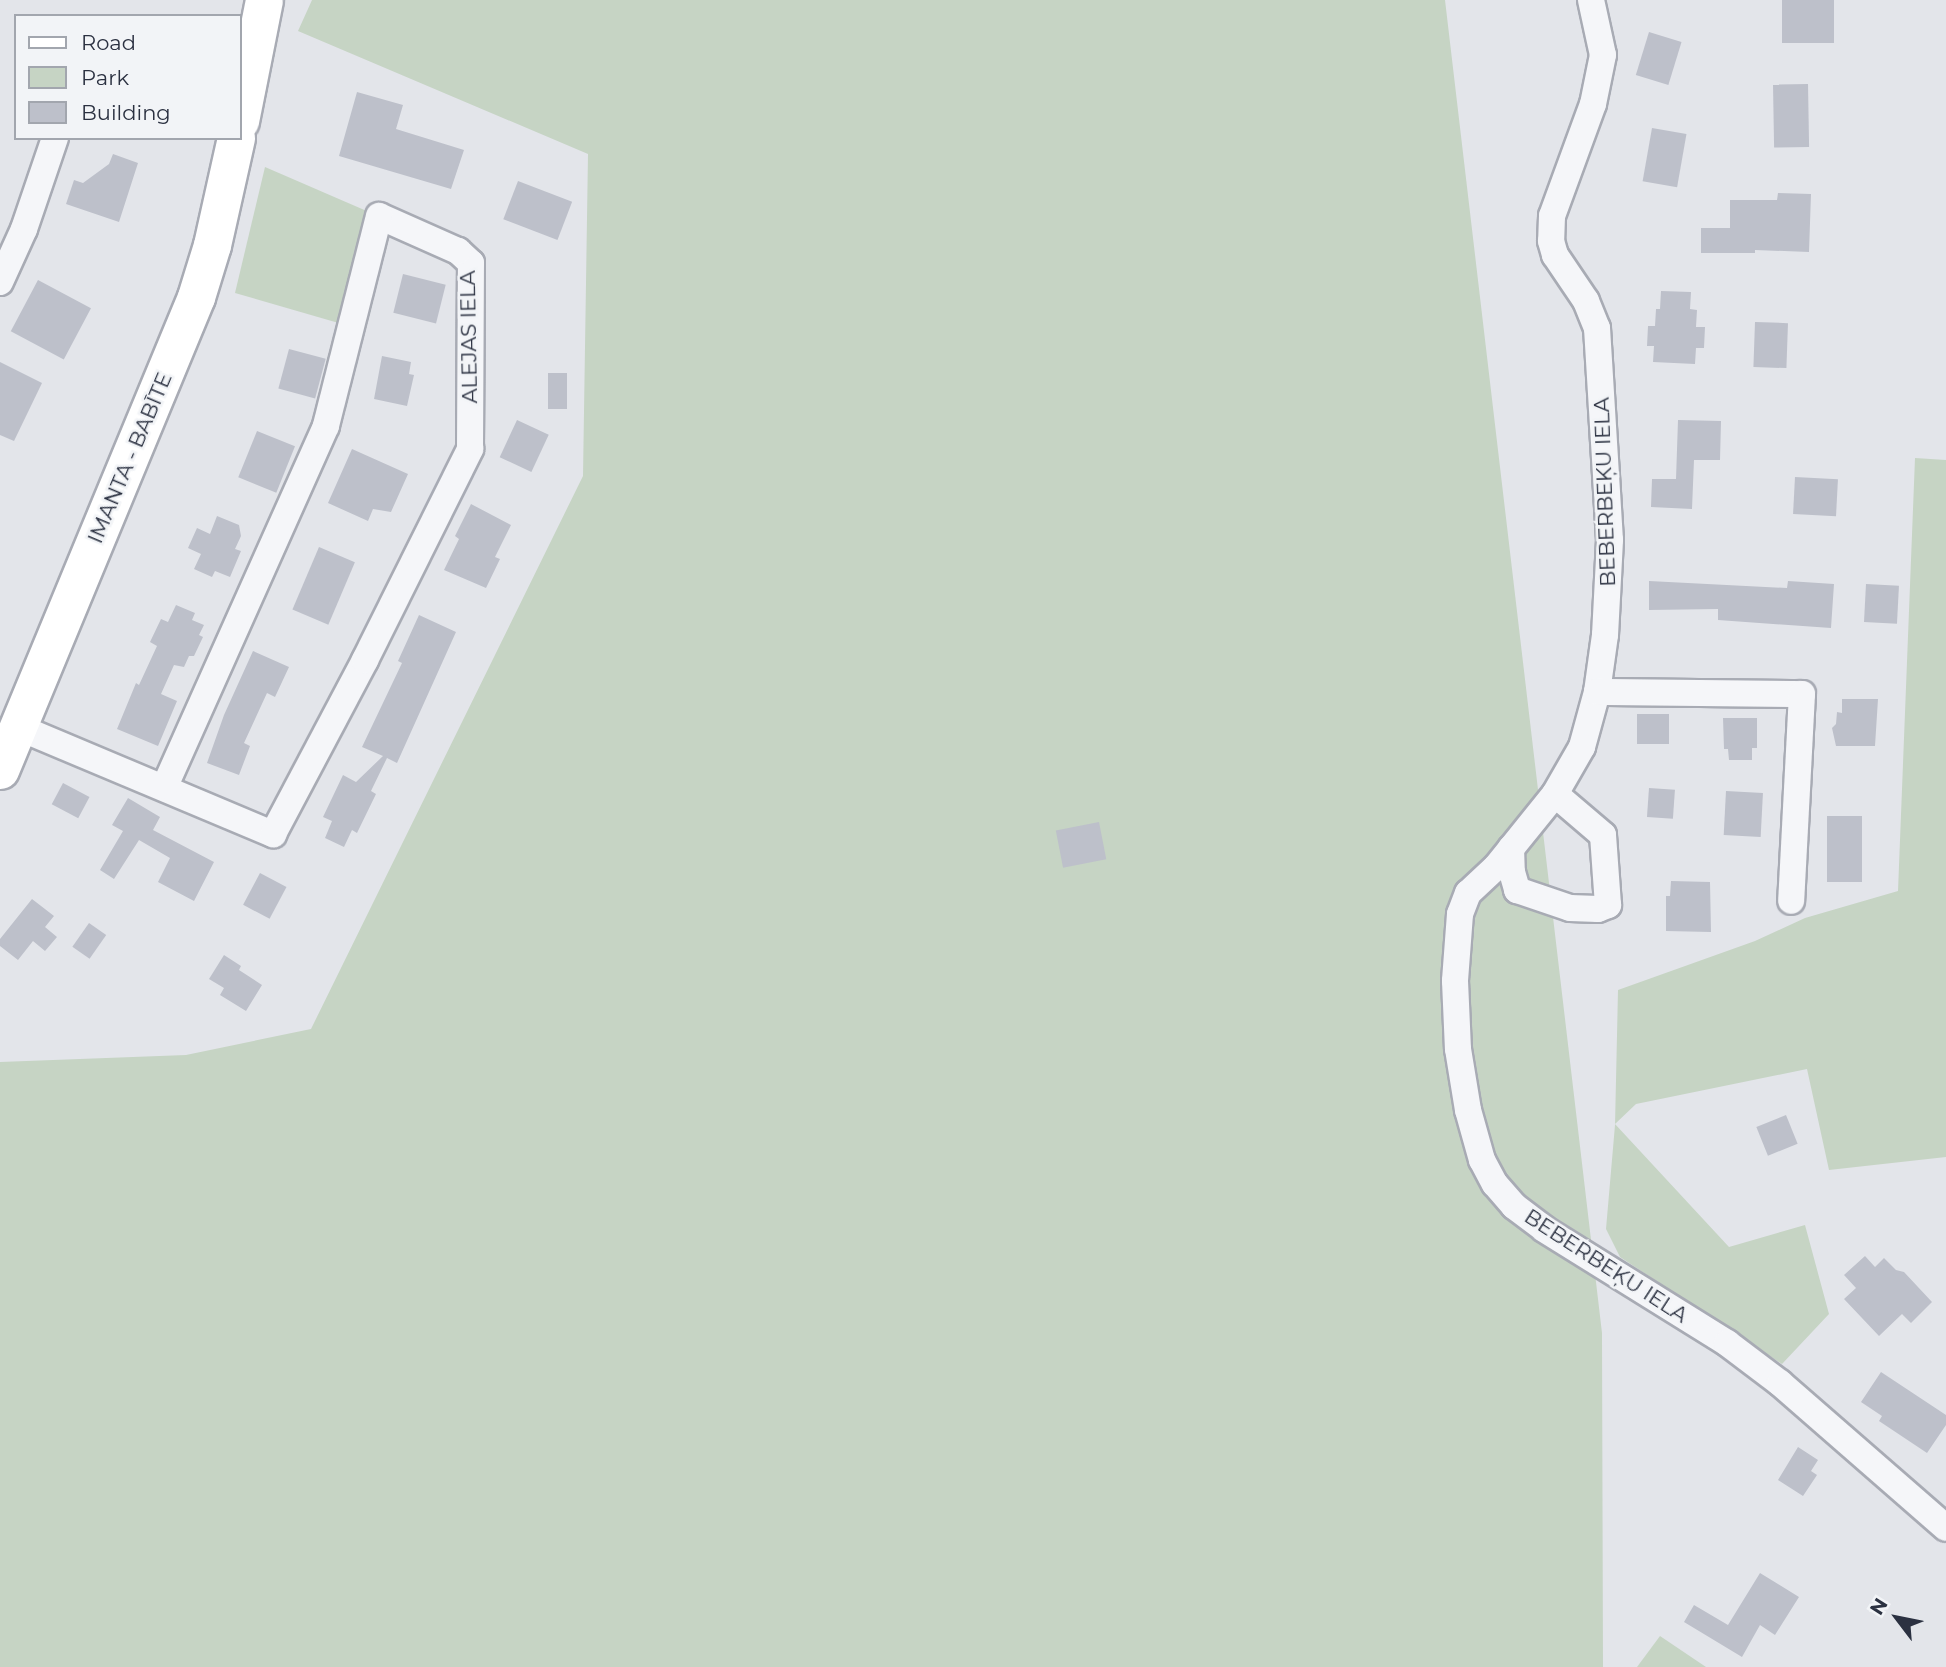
<!DOCTYPE html>
<meta charset="utf-8">
<style>
body{margin:0}
#map{position:relative;width:1946px;height:1667px;overflow:hidden;background:#e3e5ea;font-family:Montserrat,sans-serif}
div>[style]{position:absolute}
.green>*{inset:0;background:#c6d4c4}
.building>*{inset:0;background:#bdc0ca;transform-origin:0 0}
.roads{filter:drop-shadow(2px 0 #a8abb4) drop-shadow(-2px 0 #a8abb4) drop-shadow(0 2px #a8abb4) drop-shadow(0 -2px #a8abb4)}
.minor>*{height:26px;margin:-13px;padding:0 13px;transform-origin:13px;border-radius:13px;background:#f5f6f9}
.secondary>*{height:37px;margin:-18.5px;padding:0 18.5px;transform-origin:18.5px;border-radius:18.5px;background:#fff}
span{translate:-50% -50%;white-space:nowrap;text-align:center;line-height:1.15;-webkit-text-stroke:5px #f2f4f7;paint-order:stroke}
.street-label{font-size:21px;color:#2b3141}
.legend{position:absolute;left:14px;top:14px;width:228px;height:126px;box-sizing:border-box;background:#f2f4f7;border:2px solid #a2a6ae;margin:0;padding:9px 12px;list-style:none;font-size:21px;color:#2b3141}
.legend li{display:flex;align-items:center;gap:14px;height:35px}
.legend b{width:35px;border:2px solid #a2a6ae}
.north{position:absolute;left:1862px;top:1583px;width:70px;height:70px;-webkit-text-stroke:5px #f2f4f7;paint-order:stroke;rotate:302deg;font-size:19px;font-weight:700;line-height:28px;text-align:center;color:#2b3141}
.north::after{content:'';display:block;margin:auto;width:24px;height:32px;background:#2b3141;clip-path:polygon(50% 0,100% 100%,50% 72%,0 100%)}
</style>
<div id="map">
<div class="green">
<div style="clip-path:polygon(312px 0,1445px 0,1602px 1333px,1603px 1667px,0 1667px,0 1062px,186px 1055px,311px 1029px,583px 476px,588px 154px,298px 31px)"></div>
<div style="clip-path:polygon(265px 167px,369px 212px,342px 324px,235px 293px)"></div>
<div style="clip-path:polygon(1915px 458px,1946px 460px,1946px 1157px,1829px 1170px,1807px 1069px,1636px 1104px,1615px 1124px,1729px 1247px,1805px 1225px,1829px 1314px,1782px 1364px,1620px 1257px,1606px 1229px,1615px 1125px,1618px 990px,1755px 941px,1805px 918px,1898px 891px)"></div>
<div style="clip-path:polygon(1660px 1636px,1706px 1667px,1637px 1667px)"></div>
</div>
<div class="building">
<div style="left:1782px;top:0;width:52px;height:43px"></div>
<div style="left:1649px;top:32px;width:34px;height:45px;rotate:17deg"></div>
<div style="left:1808px;top:84px;width:63px;height:35px;rotate:89deg"></div>
<div style="clip-path:polygon(357px 92px,403px 105px,396px 129px,464px 150px,451px 189px,339px 156px)"></div>
<div style="left:1652px;top:128px;width:35px;height:54px;rotate:10deg"></div>
<div style="clip-path:polygon(113px 154px,138px 163px,119px 222px,66px 204px,74px 180px,83px 183px,109px 164px)"></div>
<div style="left:518px;top:181px;width:58px;height:41px;rotate:21deg"></div>
<div style="clip-path:polygon(1778px 193px,1811px 194px,1809px 252px,1755px 250px,1755px 253px,1701px 253px,1701px 228px,1730px 228px,1730px 200px,1777px 200px)"></div>
<div style="left:403px;top:274px;width:44px;height:40px;rotate:14deg"></div>
<div style="left:38px;top:280px;width:60px;height:58px;rotate:28deg"></div>
<div style="clip-path:polygon(1661px 291px,1691px 292px,1690px 309px,1697px 310px,1696px 327px,1705px 327px,1704px 348px,1696px 348px,1695px 364px,1653px 362px,1654px 346px,1647px 346px,1648px 326px,1655px 326px,1656px 309px,1660px 309px)"></div>
<div style="left:1755px;top:322px;width:33px;height:45px;rotate:2deg"></div>
<div style="left:289px;top:349px;width:38px;height:41px;rotate:15deg"></div>
<div style="clip-path:polygon(382px 356px,411px 362px,409px 374px,414px 375px,407px 406px,374px 399px)"></div>
<div style="clip-path:polygon(0 362px,42px 383px,14px 441px,0 435px)"></div>
<div style="left:548px;top:373px;width:19px;height:36px"></div>
<div style="left:517px;top:420px;width:35px;height:41px;rotate:25deg"></div>
<div style="clip-path:polygon(1678px 420px,1721px 421px,1720px 460px,1694px 460px,1692px 509px,1651px 507px,1652px 479px,1676px 479px)"></div>
<div style="left:257px;top:431px;width:41px;height:50px;rotate:22deg"></div>
<div style="clip-path:polygon(352px 449px,408px 474px,391px 512px,373px 509px,368px 521px,328px 503px)"></div>
<div style="left:1795px;top:477px;width:43px;height:37px;rotate:3deg"></div>
<div style="clip-path:polygon(471px 504px,511px 525px,495px 557px,500px 559px,486px 588px,444px 570px,459px 539px,455px 536px)"></div>
<div style="clip-path:polygon(217px 516px,239px 525px,241px 536px,235px 549px,241px 551px,230px 577px,215px 571px,212px 577px,194px 569px,201px 554px,188px 548px,197px 528px,210px 534px)"></div>
<div style="left:319px;top:547px;width:39px;height:68px;rotate:23deg"></div>
<div style="clip-path:polygon(1649px 581px,1787px 588px,1788px 581px,1834px 584px,1831px 628px,1718px 620px,1718px 609px,1649px 610px)"></div>
<div style="left:1866px;top:584px;width:33px;height:38px;rotate:3deg"></div>
<div style="clip-path:polygon(176px 605px,195px 613px,192px 620px,204px 625px,199px 635px,203px 637px,194px 656px,189px 656px,184px 667px,174px 665px,161px 694px,177px 701px,158px 746px,117px 729px,136px 683px,139px 685px,157px 646px,150px 642px,161px 619px,168px 622px)"></div>
<div style="clip-path:polygon(419px 615px,456px 632px,397px 763px,387px 758px,371px 791px,376px 794px,357px 833px,352px 830px,344px 847px,325px 838px,332px 821px,323px 817px,343px 775px,356px 782px,383px 756px,362px 747px,402px 663px,398px 661px)"></div>
<div style="clip-path:polygon(253px 651px,289px 667px,275px 697px,267px 693px,244px 743px,250px 746px,239px 775px,207px 763px,224px 715px)"></div>
<div style="clip-path:polygon(1842px 699px,1878px 699px,1875px 746px,1836px 746px,1832px 728px,1836px 724px,1837px 712px,1842px 713px)"></div>
<div style="left:1637px;top:714px;width:32px;height:30px"></div>
<div style="clip-path:polygon(1723px 718px,1757px 718px,1757px 748px,1752px 748px,1752px 760px,1729px 760px,1728px 749px,1724px 749px)"></div>
<div style="left:63px;top:783px;width:30px;height:24px;rotate:28deg"></div>
<div style="left:1649px;top:788px;width:26px;height:29px;rotate:4deg"></div>
<div style="left:1726px;top:791px;width:37px;height:44px;rotate:3deg"></div>
<div style="clip-path:polygon(128px 798px,160px 817px,153px 830px,214px 862px,194px 901px,158px 882px,170px 858px,139px 840px,114px 879px,100px 870px,123px 831px,112px 825px)"></div>
<div style="left:1827px;top:816px;width:35px;height:66px"></div>
<div style="left:1099px;top:822px;width:38px;height:44px;rotate:79deg"></div>
<div style="left:260px;top:873px;width:30px;height:36px;rotate:28deg"></div>
<div style="clip-path:polygon(1671px 881px,1710px 882px,1711px 932px,1666px 931px,1666px 896px,1670px 896px)"></div>
<div style="clip-path:polygon(32px 899px,54px 916px,45px 927px,57px 937px,45px 951px,33px 941px,18px 960px,0 946px,0 939px)"></div>
<div style="left:89px;top:923px;width:21px;height:29px;rotate:35deg"></div>
<div style="clip-path:polygon(224px 955px,241px 966px,239px 970px,262px 985px,246px 1011px,220px 995px,224px 988px,209px 979px)"></div>
<div style="left:1786px;top:1115px;width:31px;height:32px;rotate:68deg"></div>
<div style="clip-path:polygon(1865px 1256px,1875px 1267px,1884px 1258px,1896px 1270px,1904px 1272px,1932px 1302px,1911px 1323px,1902px 1314px,1879px 1336px,1844px 1299px,1856px 1288px,1844px 1275px)"></div>
<div style="clip-path:polygon(1881px 1372px,1946px 1415px,1946px 1425px,1927px 1453px,1879px 1421px,1882px 1416px,1861px 1402px)"></div>
<div style="clip-path:polygon(1798px 1447px,1818px 1460px,1811px 1471px,1817px 1475px,1803px 1496px,1778px 1480px)"></div>
<div style="clip-path:polygon(1760px 1573px,1799px 1597px,1775px 1635px,1760px 1625px,1742px 1657px,1684px 1622px,1694px 1605px,1728px 1625px)"></div>
</div>
<div class="roads">
<div class="minor">
<div style="left:1591px;top:0;width:56px;rotate:77.7deg"></div>
<div style="left:1603px;top:55px;width:50px;rotate:101.5deg"></div>
<div style="left:1593px;top:104px;width:119px;rotate:110.1deg"></div>
<div style="left:1552px;top:216px;width:25px;rotate:92deg"></div>
<div style="left:1551px;top:241px;width:15px;rotate:74deg"></div>
<div style="left:1555px;top:255px;width:55px;rotate:56deg"></div>
<div style="left:1586px;top:301px;width:29px;rotate:68deg"></div>
<div style="left:1597px;top:328px;width:212px;rotate:86.5deg"></div>
<div style="left:1610px;top:540px;width:95px;rotate:93deg"></div>
<div style="left:1605px;top:635px;width:58px;rotate:98deg"></div>
<div style="left:1597px;top:692px;width:57px;rotate:105.3deg"></div>
<div style="left:1582px;top:747px;width:54px;rotate:119.9deg"></div>
<div style="left:1555px;top:794px;width:94px;rotate:128.9deg"></div>
<div style="left:1496px;top:867px;width:38px;rotate:137deg"></div>
<div style="left:1468px;top:893px;width:22px;rotate:111deg"></div>
<div style="left:1460px;top:914px;width:67px;rotate:94.3deg"></div>
<div style="left:1455px;top:981px;width:68px;rotate:87.5deg"></div>
<div style="left:1458px;top:1049px;width:62px;rotate:80.7deg"></div>
<div style="left:1468px;top:1110px;width:52px;rotate:74.4deg"></div>
<div style="left:1482px;top:1160px;width:27px;rotate:62deg"></div>
<div style="left:1495px;top:1184px;width:29px;rotate:49deg"></div>
<div style="left:1514px;top:1206px;width:38px;rotate:37deg"></div>
<div style="left:1544px;top:1229px;width:216px;rotate:31.9deg"></div>
<div style="left:1727px;top:1343px;width:66px;rotate:37deg"></div>
<div style="left:1780px;top:1383px;width:220px;rotate:41.1deg"></div>
<div style="left:0;top:282px;width:58px;rotate:-65.6deg"></div>
<div style="left:24px;top:229px;width:96px;rotate:-71.2deg"></div>
<div style="left:1597px;top:692px;width:205px;rotate:0.6deg"></div>
<div style="left:1802px;top:694px;width:207px;rotate:93deg"></div>
<div style="left:18px;top:727px;width:277px;rotate:22.8deg"></div>
<div style="left:273px;top:834px;width:197px;rotate:-62.1deg"></div>
<div style="left:365px;top:660px;width:236px;rotate:-63.5deg"></div>
<div style="left:470px;top:449px;width:186px;rotate:-89.7deg"></div>
<div style="left:471px;top:263px;width:18px;rotate:-137deg"></div>
<div style="left:458px;top:251px;width:86px;rotate:-156.1deg"></div>
<div style="left:379px;top:216px;width:217px;rotate:104.2deg"></div>
<div style="left:326px;top:426px;width:394px;rotate:114.1deg"></div>
<div style="left:1511px;top:848px;width:24px;rotate:88deg"></div>
<div style="left:1512px;top:872px;width:19px;rotate:74deg"></div>
<div style="left:1517px;top:890px;width:56px;rotate:18.8deg"></div>
<div style="left:1570px;top:908px;width:28px;rotate:2deg"></div>
<div style="left:1598px;top:909px;width:11px;rotate:-22deg"></div>
<div style="left:1608px;top:905px;width:70px;rotate:-94.1deg"></div>
<div style="left:1603px;top:835px;width:63px;rotate:-139.5deg"></div>
</div>
<div class="secondary">
<div style="left:240px;top:121px;width:123px;rotate:-78.8deg"></div>
<div style="left:0;top:770px;width:512px;rotate:-67.49deg"></div>
<div style="left:196px;top:297px;width:54px;rotate:-72.9deg"></div>
<div style="left:212px;top:245px;width:110px;rotate:-77.4deg"></div>
</div>
</div>
<div class="street-label">
<span style="left:469px;top:337px;rotate:-91deg">ALEJAS IELA</span>
<span style="left:130px;top:458px;rotate:-67deg">IMANTA - BABĪTE</span>
<span style="left:1605px;top:492px;rotate:-92deg">BEBERBEĶU IELA</span>
<span style="left:1606px;top:1266px;rotate:33deg">BEBERBEĶU IELA</span>
</div>
<ul class="legend">
<li><b style="height:9px;background:#fff"></b>Road</li>
<li><b style="height:19px;background:#c6d4c4"></b>Park</li>
<li><b style="height:19px;background:#bdc0ca"></b>Building</li>
</ul>
<div class="north">N</div>
</div>
